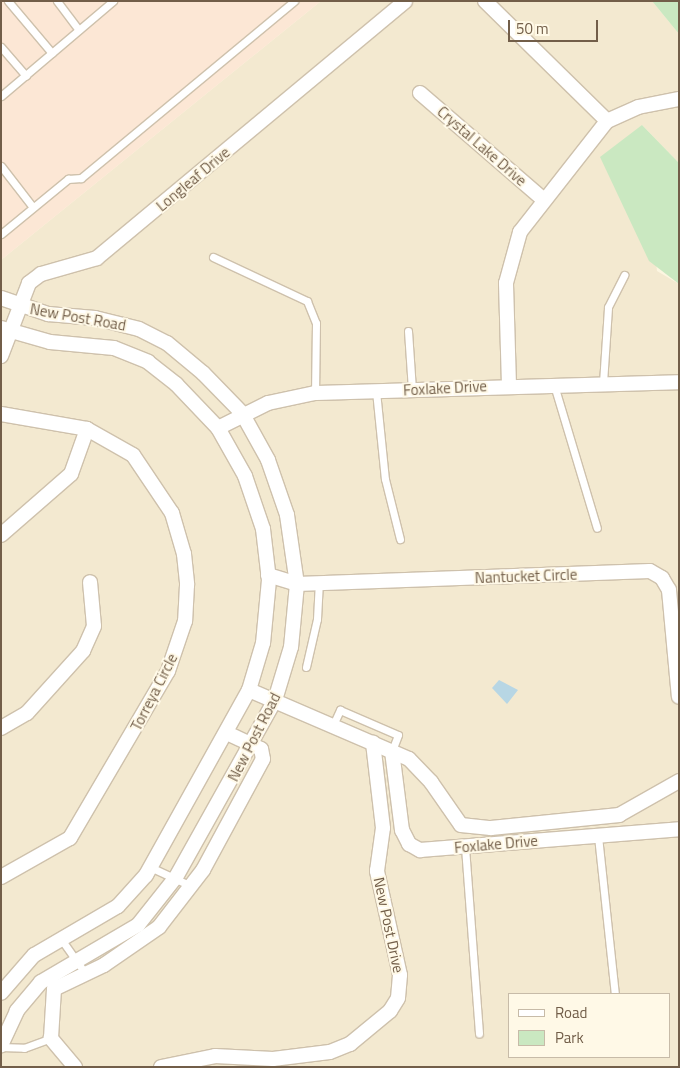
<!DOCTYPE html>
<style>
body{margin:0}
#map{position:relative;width:680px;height:1068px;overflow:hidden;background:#fcf6e1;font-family:"Titillium Web",sans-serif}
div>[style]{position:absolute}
.residential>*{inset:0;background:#f3e9d0}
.commercial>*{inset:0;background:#fce7d5}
.green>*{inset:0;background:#cae8c1}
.water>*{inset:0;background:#b7d6e4}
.roads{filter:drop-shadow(1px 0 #cec1ac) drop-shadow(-1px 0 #cec1ac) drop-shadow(0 1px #cec1ac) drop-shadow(0 -1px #cec1ac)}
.service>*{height:7px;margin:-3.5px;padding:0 3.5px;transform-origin:3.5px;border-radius:3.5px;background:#fff}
.minor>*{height:14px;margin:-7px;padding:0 7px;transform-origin:7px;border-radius:7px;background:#fff}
span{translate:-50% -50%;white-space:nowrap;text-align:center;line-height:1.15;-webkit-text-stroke:4px #fff9e7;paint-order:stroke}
.street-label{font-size:15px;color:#725e49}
.frame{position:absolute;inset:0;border:2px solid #725e49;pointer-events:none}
.legend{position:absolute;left:508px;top:993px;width:162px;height:65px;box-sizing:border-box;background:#fff9e7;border:1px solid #c7bba8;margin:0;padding:6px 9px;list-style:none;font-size:15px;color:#725e49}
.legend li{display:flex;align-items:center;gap:10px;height:25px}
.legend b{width:25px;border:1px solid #c7bba8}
.scale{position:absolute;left:508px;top:20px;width:90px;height:22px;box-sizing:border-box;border:2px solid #725e49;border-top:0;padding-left:6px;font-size:15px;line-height:18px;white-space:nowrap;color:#725e49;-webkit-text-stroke:4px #fff9e7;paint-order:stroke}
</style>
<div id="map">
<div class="residential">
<div style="clip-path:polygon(evenodd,321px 1px,652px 1px,679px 34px,679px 163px,642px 125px,657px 271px,679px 284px,679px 1067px,1px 1067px,1px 260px,321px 1px,509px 994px,669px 994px,669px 1057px,509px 1057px,509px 994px)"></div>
</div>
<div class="commercial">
<div style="clip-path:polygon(1px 1px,321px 1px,1px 260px)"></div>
</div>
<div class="green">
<div style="clip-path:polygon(652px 1px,679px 1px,679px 34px)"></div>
<div style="clip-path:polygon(642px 125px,679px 163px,679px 284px,649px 261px,600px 157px)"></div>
</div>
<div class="water">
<div style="clip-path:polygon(499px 680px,518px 690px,507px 704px,492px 688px)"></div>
</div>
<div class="roads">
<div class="service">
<div style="left:8px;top:1px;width:68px;rotate:49.8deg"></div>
<div style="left:57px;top:1px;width:36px;rotate:53deg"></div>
<div style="left:1px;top:47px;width:38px;rotate:49deg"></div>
<div style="left:1px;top:96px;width:147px;rotate:-40.3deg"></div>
<div style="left:1px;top:166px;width:51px;rotate:52.2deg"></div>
<div style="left:1px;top:234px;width:87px;rotate:-39.4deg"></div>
<div style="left:68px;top:179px;width:13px;rotate:-4deg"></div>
<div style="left:81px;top:178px;width:277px;rotate:-39.7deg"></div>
<div style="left:213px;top:257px;width:104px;rotate:25.1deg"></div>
<div style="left:307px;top:301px;width:24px;rotate:68deg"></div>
<div style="left:316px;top:323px;width:70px;rotate:90.8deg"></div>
<div style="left:408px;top:331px;width:59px;rotate:86.1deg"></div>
<div style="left:603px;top:383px;width:76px;rotate:-86.2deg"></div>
<div style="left:608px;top:307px;width:36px;rotate:-63deg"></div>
<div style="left:554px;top:385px;width:149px;rotate:73.3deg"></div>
<div style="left:376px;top:391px;width:88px;rotate:84.2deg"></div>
<div style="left:385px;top:479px;width:62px;rotate:76deg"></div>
<div style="left:306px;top:667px;width:49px;rotate:-77.1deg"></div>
<div style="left:317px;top:619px;width:35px;rotate:-87deg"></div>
<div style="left:333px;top:725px;width:17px;rotate:-65deg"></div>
<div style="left:340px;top:710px;width:63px;rotate:23.3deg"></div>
<div style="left:398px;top:735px;width:17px;rotate:111deg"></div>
<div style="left:598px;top:836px;width:159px;rotate:83.9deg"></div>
<div style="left:465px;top:847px;width:187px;rotate:85.7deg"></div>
<div style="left:150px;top:867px;width:43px;rotate:24.8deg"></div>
<div style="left:61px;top:939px;width:42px;rotate:54.8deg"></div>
<div style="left:1px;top:1047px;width:23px;rotate:2deg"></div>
<div style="left:24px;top:1048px;width:29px;rotate:-20deg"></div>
</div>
<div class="minor">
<div style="left:485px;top:1px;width:171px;rotate:44.5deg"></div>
<div style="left:420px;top:93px;width:162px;rotate:40.8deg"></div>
<div style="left:1px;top:298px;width:50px;rotate:18.8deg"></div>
<div style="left:48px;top:314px;width:47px;rotate:4.9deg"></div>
<div style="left:95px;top:318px;width:45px;rotate:14deg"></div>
<div style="left:139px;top:329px;width:31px;rotate:27deg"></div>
<div style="left:167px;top:343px;width:47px;rotate:39.8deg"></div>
<div style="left:203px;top:373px;width:56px;rotate:45.7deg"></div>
<div style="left:242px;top:413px;width:54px;rotate:61deg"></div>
<div style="left:268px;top:460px;width:58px;rotate:70.9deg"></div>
<div style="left:287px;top:515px;width:70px;rotate:81.8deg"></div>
<div style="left:297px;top:584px;width:63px;rotate:95.4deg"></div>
<div style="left:291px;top:647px;width:55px;rotate:106.8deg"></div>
<div style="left:275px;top:700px;width:203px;rotate:119.2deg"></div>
<div style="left:176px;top:877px;width:61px;rotate:128.4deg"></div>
<div style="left:138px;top:925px;width:113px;rotate:149.6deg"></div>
<div style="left:41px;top:982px;width:38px;rotate:130deg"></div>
<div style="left:17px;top:1011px;width:38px;rotate:115deg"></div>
<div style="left:1px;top:328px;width:51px;rotate:15.9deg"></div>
<div style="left:50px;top:342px;width:64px;rotate:5.4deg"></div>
<div style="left:114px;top:348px;width:37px;rotate:22deg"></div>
<div style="left:148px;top:362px;width:36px;rotate:38deg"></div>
<div style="left:176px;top:384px;width:61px;rotate:46.3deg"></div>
<div style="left:218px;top:428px;width:55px;rotate:60.6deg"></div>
<div style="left:245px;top:476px;width:56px;rotate:71.2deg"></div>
<div style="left:263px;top:529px;width:51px;rotate:83.3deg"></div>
<div style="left:269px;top:580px;width:63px;rotate:95.4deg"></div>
<div style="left:263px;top:643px;width:49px;rotate:106.6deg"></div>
<div style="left:249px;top:690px;width:212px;rotate:119.1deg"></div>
<div style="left:146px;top:875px;width:42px;rotate:132.1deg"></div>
<div style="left:118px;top:906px;width:97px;rotate:149.7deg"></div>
<div style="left:34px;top:955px;width:50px;rotate:131deg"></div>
<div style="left:1px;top:356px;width:78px;rotate:-69deg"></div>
<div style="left:29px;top:283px;width:15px;rotate:-37deg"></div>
<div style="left:41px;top:274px;width:58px;rotate:-15.9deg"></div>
<div style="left:97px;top:258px;width:401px;rotate:-39.8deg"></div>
<div style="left:509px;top:385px;width:102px;rotate:-91.7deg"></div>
<div style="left:506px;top:283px;width:53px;rotate:-74.6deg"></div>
<div style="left:520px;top:232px;width:141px;rotate:-51.9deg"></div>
<div style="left:607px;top:121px;width:34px;rotate:-24deg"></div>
<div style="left:638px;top:107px;width:42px;rotate:-11deg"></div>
<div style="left:1px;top:414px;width:87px;rotate:9.9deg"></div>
<div style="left:87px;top:429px;width:53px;rotate:29.5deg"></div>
<div style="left:133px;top:455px;width:70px;rotate:56.1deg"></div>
<div style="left:172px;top:513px;width:43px;rotate:73.7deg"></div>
<div style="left:184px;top:554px;width:31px;rotate:84deg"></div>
<div style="left:187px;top:585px;width:36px;rotate:93deg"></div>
<div style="left:185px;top:621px;width:53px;rotate:108.8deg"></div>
<div style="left:168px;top:671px;width:194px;rotate:120.4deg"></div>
<div style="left:70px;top:838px;width:79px;rotate:150.5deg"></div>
<div style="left:218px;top:428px;width:56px;rotate:-26.6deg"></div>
<div style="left:268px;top:403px;width:48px;rotate:-12deg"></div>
<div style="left:315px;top:393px;width:364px;rotate:-1.7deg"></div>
<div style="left:1px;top:535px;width:93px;rotate:-41.1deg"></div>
<div style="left:71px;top:474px;width:48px;rotate:-70.4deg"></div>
<div style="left:268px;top:575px;width:30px;rotate:17deg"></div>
<div style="left:297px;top:584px;width:353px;rotate:-2.1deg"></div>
<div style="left:650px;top:571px;width:14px;rotate:30deg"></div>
<div style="left:662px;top:578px;width:14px;rotate:60deg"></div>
<div style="left:669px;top:590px;width:107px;rotate:84.7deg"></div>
<div style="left:249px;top:690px;width:174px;rotate:23.3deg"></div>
<div style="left:409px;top:759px;width:32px;rotate:46deg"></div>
<div style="left:431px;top:782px;width:52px;rotate:55.1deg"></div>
<div style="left:461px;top:825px;width:30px;rotate:6deg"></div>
<div style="left:491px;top:828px;width:129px;rotate:-5.8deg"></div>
<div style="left:619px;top:815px;width:69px;rotate:-29.5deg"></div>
<div style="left:1px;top:728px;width:30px;rotate:-30deg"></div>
<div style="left:27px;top:713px;width:84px;rotate:-47.9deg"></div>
<div style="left:83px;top:651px;width:27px;rotate:-66deg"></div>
<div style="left:94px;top:626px;width:44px;rotate:-95.2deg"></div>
<div style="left:392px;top:751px;width:80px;rotate:82.8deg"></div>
<div style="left:402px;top:830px;width:16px;rotate:63deg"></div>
<div style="left:409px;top:844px;width:13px;rotate:29deg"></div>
<div style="left:420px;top:850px;width:260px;rotate:-4.6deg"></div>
<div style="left:75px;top:1067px;width:38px;rotate:-130deg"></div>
<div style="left:51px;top:1038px;width:49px;rotate:-86.5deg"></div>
<div style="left:54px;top:989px;width:55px;rotate:-25.6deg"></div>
<div style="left:104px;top:965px;width:67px;rotate:-34.6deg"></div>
<div style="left:159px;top:927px;width:72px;rotate:-52.3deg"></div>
<div style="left:203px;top:870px;width:126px;rotate:-61.6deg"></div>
<div style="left:263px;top:759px;width:10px;rotate:-101deg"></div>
<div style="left:261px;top:749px;width:38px;rotate:-155deg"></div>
<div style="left:161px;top:1067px;width:55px;rotate:-11.5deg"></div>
<div style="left:215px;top:1056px;width:58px;rotate:3deg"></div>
<div style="left:273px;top:1059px;width:57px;rotate:-7deg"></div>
<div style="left:330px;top:1052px;width:22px;rotate:-22deg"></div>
<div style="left:350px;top:1044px;width:52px;rotate:-39.5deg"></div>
<div style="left:390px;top:1011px;width:15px;rotate:-58deg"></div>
<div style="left:398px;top:998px;width:23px;rotate:-85deg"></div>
<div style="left:400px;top:975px;width:107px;rotate:-102.5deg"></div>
<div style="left:377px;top:871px;width:43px;rotate:-82.1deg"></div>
<div style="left:383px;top:828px;width:86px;rotate:-96.7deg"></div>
</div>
</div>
<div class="street-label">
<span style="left:482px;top:146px;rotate:41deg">Crystal Lake Drive</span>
<span style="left:193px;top:179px;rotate:-40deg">Longleaf Drive</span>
<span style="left:78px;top:317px;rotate:10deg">New Post Road</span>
<span style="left:445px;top:388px;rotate:-3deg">Foxlake Drive</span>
<span style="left:526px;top:576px;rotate:-2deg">Nantucket Circle</span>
<span style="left:154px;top:692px;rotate:-63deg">Torreya Circle</span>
<span style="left:254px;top:737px;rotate:-63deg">New Post Road</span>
<span style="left:496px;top:844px;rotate:-5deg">Foxlake Drive</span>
<span style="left:389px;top:925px;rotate:78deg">New Post Drive</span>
</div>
<div class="frame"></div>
<ul class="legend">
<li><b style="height:6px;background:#fff"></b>Road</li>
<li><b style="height:14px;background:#cae8c1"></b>Park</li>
</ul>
<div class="scale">50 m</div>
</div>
